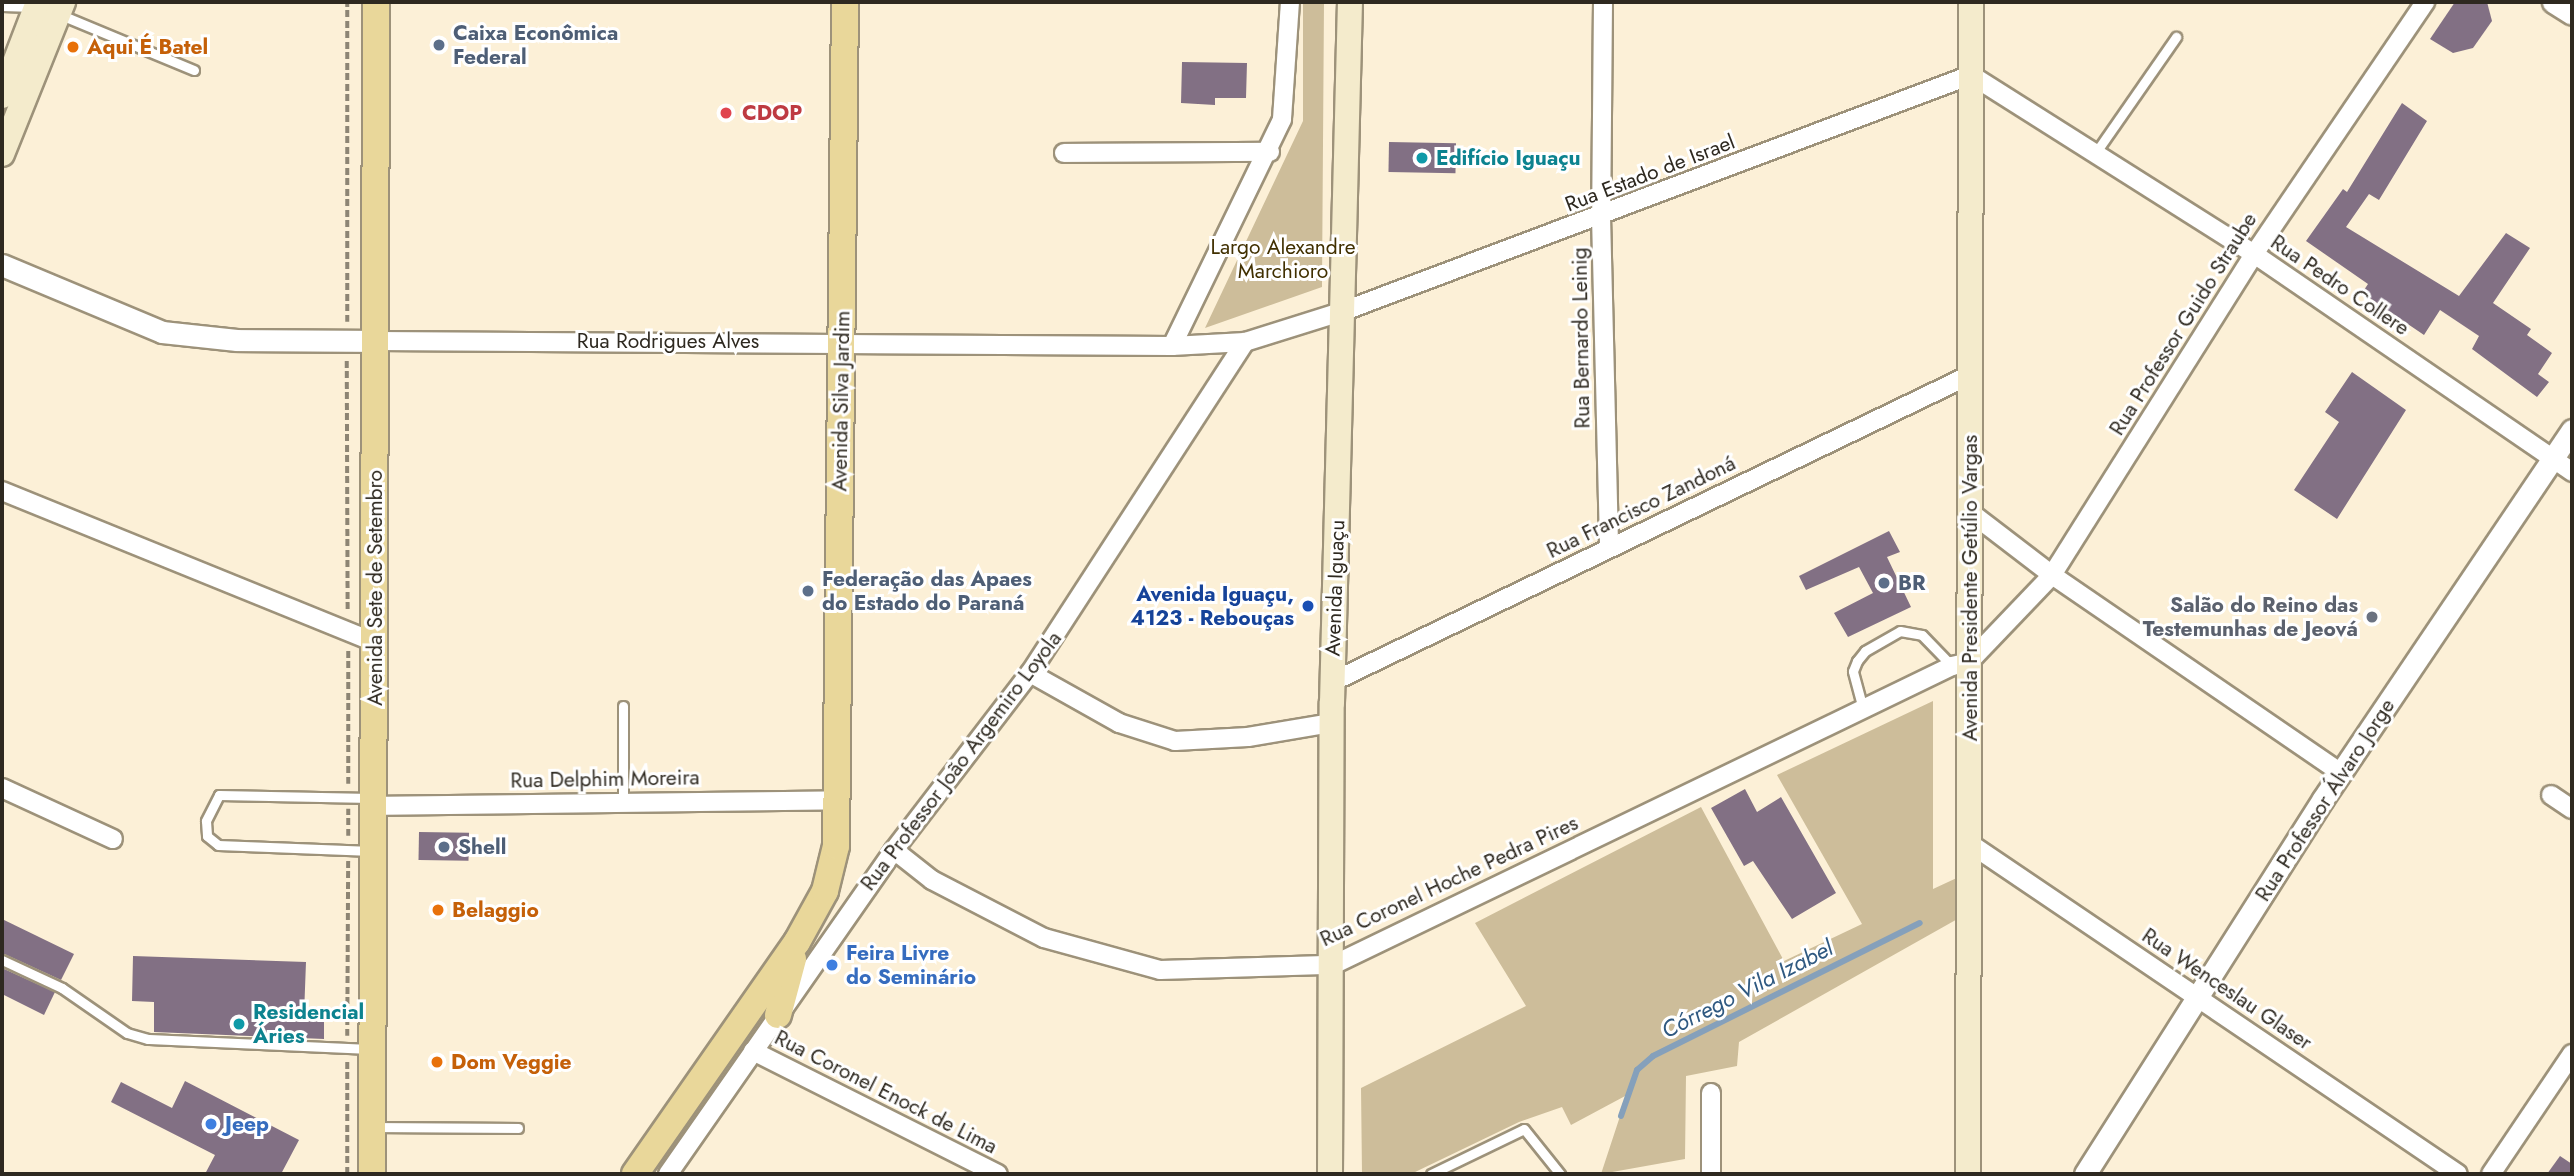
<!DOCTYPE html>
<meta charset="utf-8">
<style>
body{margin:0}
#map{position:relative;width:2574px;height:1176px;overflow:hidden;background:#fcf0d7;font-family:Jost,sans-serif}
div>[style]{position:absolute}
.green>*{inset:0;background:#cdbd9a}
.stream>*{height:6px;margin:-3px;padding:0 3px;transform-origin:3px;border-radius:3px;background:#85a0bb}
.building>*{inset:0;background:#827084;transform-origin:0 0}
.path>*{height:3.5px;margin-top:-1.75px;transform-origin:0;background:repeating-linear-gradient(90deg,#8d8574 0 7px,transparent 0 10.5px)}
.roads{filter:drop-shadow(2px 0 #9d927a) drop-shadow(-2px 0 #9d927a) drop-shadow(0 2px #9d927a) drop-shadow(0 -2px #9d927a)}
.service>*{height:9px;margin:-4.5px;padding:0 4.5px;transform-origin:4.5px;border-radius:4.5px;background:#fff}
.minor>*{height:18px;margin:-9px;padding:0 9px;transform-origin:9px;border-radius:9px;background:#fff}
.tertiary>*{height:21px;margin:-10.5px;padding:0 10.5px;transform-origin:10.5px;border-radius:10.5px;background:#fff}
.secondary>*{height:24px;margin:-12px;padding:0 12px;transform-origin:12px;border-radius:12px;background:#f4ebcc}
.primary>*{height:26px;margin:-13px;padding:0 13px;transform-origin:13px;border-radius:13px;background:#e9d79a}
.dots>*{width:19px;height:19px;translate:-50% -50%;box-sizing:border-box;border:4px solid #fff;border-radius:50%}
span{translate:-50% -50%;white-space:nowrap;text-align:center;line-height:1.15;-webkit-text-stroke:6px #fff;paint-order:stroke}
.service-label{font-size:21px;color:#4e5e75;font-weight:700}
.left{translate:0 -50%;text-align:left}
.food-label{font-size:21px;color:#c56008;font-weight:700}
.health-label{font-size:21px;color:#be3a42;font-weight:700}
.culture-label{font-size:21px;color:#0d838f;font-weight:700}
.street-label{font-size:21px;color:#2e2920}
.park-label{font-size:21px;color:#413001}
.transit-label{font-size:21px;color:#164399;font-weight:700}
.right{translate:-100% -50%;text-align:right}
.worship-label{font-size:21px;color:#5b616d;font-weight:700}
.shop-label{font-size:21px;color:#366cbe;font-weight:700}
.water-label{font-size:23px;color:#2f5981;font-style:italic}
.frame{position:absolute;inset:0;border:4px solid #2e2920;pointer-events:none}
</style>
<div id="map">
<div class="green">
<div style="clip-path:polygon(1303px 2px,1324px 2px,1322px 287px,1205px 328px,1303px 121px)"></div>
<div style="clip-path:polygon(1933px 701px,1933px 889px,1961px 876px,1961px 917px,1739px 1042px,1737px 1066px,1686px 1076px,1685px 1159px,1601px 1174px,1627px 1095px,1571px 1125px,1562px 1107px,1519px 1122px,1411px 1174px,1362px 1174px,1361px 1088px,1526px 1006px,1475px 923px,1701px 807px,1784px 961px,1862px 924px,1777px 775px)"></div>
</div>
<div class="stream">
<div style="left:1621px;top:1116px;width:49px;rotate:-70.8deg"></div>
<div style="left:1637px;top:1070px;width:21px;rotate:-41deg"></div>
<div style="left:1653px;top:1056px;width:298px;rotate:-26.5deg"></div>
</div>
<div class="building">
<div style="clip-path:polygon(2455px 2px,2487px 2px,2492px 21px,2473px 48px,2453px 53px,2430px 39px)"></div>
<div style="clip-path:polygon(1182px 62px,1247px 63px,1246px 98px,1215px 98px,1215px 105px,1181px 103px)"></div>
<div style="clip-path:polygon(2402px 103px,2427px 121px,2379px 200px,2369px 194px,2346px 227px,2459px 296px,2506px 233px,2530px 248px,2493px 303px,2531px 329px,2527px 335px,2552px 353px,2538px 374px,2549px 382px,2537px 397px,2472px 349px,2479px 336px,2440px 310px,2424px 335px,2362px 293px,2368px 284px,2306px 241px,2343px 189px,2347px 192px)"></div>
<div style="left:1389px;top:142px;width:67px;height:30px;rotate:1deg"></div>
<div style="clip-path:polygon(2352px 372px,2406px 410px,2337px 519px,2294px 490px,2339px 422px,2325px 412px)"></div>
<div style="clip-path:polygon(1889px 531px,1900px 552px,1887px 557px,1911px 607px,1848px 637px,1834px 613px,1873px 593px,1859px 567px,1806px 590px,1799px 576px)"></div>
<div style="clip-path:polygon(1745px 789px,1757px 812px,1781px 797px,1836px 893px,1792px 919px,1753px 861px,1744px 866px,1711px 808px)"></div>
<div style="left:419px;top:832px;width:50px;height:28px;rotate:1deg"></div>
<div style="clip-path:polygon(2px 919px,74px 954px,61px 980px,2px 953px)"></div>
<div style="clip-path:polygon(133px 956px,306px 962px,304px 1015px,324px 1016px,324px 1039px,154px 1032px,154px 1002px,132px 1001px)"></div>
<div style="clip-path:polygon(2px 968px,55px 992px,44px 1015px,2px 994px)"></div>
<div style="clip-path:polygon(185px 1081px,299px 1140px,281px 1174px,205px 1174px,215px 1155px,111px 1102px,121px 1082px,172px 1108px)"></div>
<div style="clip-path:polygon(2560px 1156px,2572px 1164px,2572px 1174px,2547px 1174px)"></div>
</div>
<div class="path">
<div style="left:347px;top:322px;width:320px;rotate:-90deg"></div>
<div style="left:347px;top:361px;width:251px;rotate:89.8deg"></div>
<div style="left:348px;top:784px;width:133px;rotate:-90deg"></div>
<div style="left:348px;top:836px;width:27px;rotate:-90deg"></div>
<div style="left:347px;top:1036px;width:175px;rotate:-89.7deg"></div>
<div style="left:347px;top:1174px;width:113px;rotate:-90deg"></div>
</div>
<div class="roads">
<div class="service">
<div style="left:2px;top:6px;width:32px;rotate:2deg"></div>
<div style="left:61px;top:15px;width:144px;rotate:22.5deg"></div>
<div style="left:2094px;top:155px;width:144px;rotate:-55.2deg"></div>
<div style="left:1863px;top:709px;width:39px;rotate:-105deg"></div>
<div style="left:1853px;top:671px;width:11px;rotate:-68deg"></div>
<div style="left:1857px;top:661px;width:13px;rotate:-51deg"></div>
<div style="left:1865px;top:651px;width:40px;rotate:-29.7deg"></div>
<div style="left:1900px;top:631px;width:22px;rotate:10deg"></div>
<div style="left:1922px;top:635px;width:43px;rotate:45.9deg"></div>
<div style="left:371px;top:798px;width:152px;rotate:-178.9deg"></div>
<div style="left:219px;top:795px;width:29px;rotate:117deg"></div>
<div style="left:206px;top:821px;width:15px;rotate:86deg"></div>
<div style="left:207px;top:836px;width:14px;rotate:39deg"></div>
<div style="left:218px;top:845px;width:154px;rotate:2.2deg"></div>
<div style="left:623px;top:801px;width:95px;rotate:-90deg"></div>
<div style="left:2px;top:960px;width:66px;rotate:25deg"></div>
<div style="left:62px;top:988px;width:79px;rotate:34.7deg"></div>
<div style="left:127px;top:1033px;width:22px;rotate:16deg"></div>
<div style="left:148px;top:1039px;width:223px;rotate:2.6deg"></div>
<div style="left:374px;top:1127px;width:144px;rotate:0.4deg"></div>
<div style="left:1431px;top:1174px;width:103px;rotate:-25.8deg"></div>
<div style="left:1524px;top:1129px;width:58px;rotate:51.3deg"></div>
</div>
<div class="minor">
<div style="left:1603px;top:2px;width:214px;rotate:90.5deg"></div>
<div style="left:1601px;top:216px;width:331px;rotate:88.6deg"></div>
<div style="left:1064px;top:153px;width:206px;rotate:-0.3deg"></div>
<div style="left:376px;top:341px;width:796px;rotate:0.36deg"></div>
<div style="left:1172px;top:346px;width:73px;rotate:-3.1deg"></div>
<div style="left:1245px;top:342px;width:104px;rotate:-17.4deg"></div>
<div style="left:1344px;top:311px;width:670px;rotate:-20.63deg"></div>
<div style="left:1971px;top:75px;width:335px;rotate:32.3deg"></div>
<div style="left:2254px;top:254px;width:386px;rotate:34.4deg"></div>
<div style="left:1172px;top:346px;width:252px;rotate:-64.1deg"></div>
<div style="left:1282px;top:119px;width:117px;rotate:-86.1deg"></div>
<div style="left:2px;top:491px;width:401px;rotate:22.1deg"></div>
<div style="left:1970px;top:512px;width:103px;rotate:37.5deg"></div>
<div style="left:2052px;top:575px;width:350px;rotate:34.4deg"></div>
<div style="left:1030px;top:673px;width:102px;rotate:29.3deg"></div>
<div style="left:1119px;top:723px;width:59px;rotate:17.8deg"></div>
<div style="left:1175px;top:741px;width:73px;rotate:-3.1deg"></div>
<div style="left:1248px;top:737px;width:85px;rotate:-9.5deg"></div>
<div style="left:1332px;top:682px;width:708px;rotate:-25.7deg"></div>
<div style="left:2px;top:788px;width:122px;rotate:24.7deg"></div>
<div style="left:2551px;top:795px;width:25px;rotate:34deg"></div>
<div style="left:374px;top:806px;width:463px;rotate:-0.7deg"></div>
<div style="left:1969px;top:843px;width:590px;rotate:34.09deg"></div>
<div style="left:894px;top:850px;width:48px;rotate:38.3deg"></div>
<div style="left:932px;top:880px;width:126px;rotate:27.4deg"></div>
<div style="left:1044px;top:938px;width:120px;rotate:15.4deg"></div>
<div style="left:1160px;top:970px;width:173px;rotate:-1.7deg"></div>
<div style="left:1333px;top:965px;width:687px;rotate:-25.78deg"></div>
<div style="left:1952px;top:666px;width:17px;rotate:-13deg"></div>
<div style="left:1969px;top:662px;width:120px;rotate:-46.3deg"></div>
<div style="left:2052px;top:575px;width:379px;rotate:-57.8deg"></div>
<div style="left:2254px;top:254px;width:305px;rotate:-55.8deg"></div>
<div style="left:753px;top:1051px;width:274px;rotate:26.7deg"></div>
<div style="left:668px;top:1174px;width:395px;rotate:-55.1deg"></div>
<div style="left:894px;top:850px;width:223px;rotate:-52.5deg"></div>
<div style="left:1030px;top:673px;width:395px;rotate:-57deg"></div>
<div style="left:1711px;top:1174px;width:81px;rotate:-90deg"></div>
<div style="left:2491px;top:1174px;width:145px;rotate:-56deg"></div>
</div>
<div class="tertiary">
<div style="left:2553px;top:2px;width:22px;rotate:32deg"></div>
<div style="left:2px;top:265px;width:173px;rotate:22.7deg"></div>
<div style="left:162px;top:332px;width:75px;rotate:6.1deg"></div>
<div style="left:237px;top:340px;width:139px;rotate:0.4deg"></div>
<div style="left:2085px;top:1174px;width:444px;rotate:-57.6deg"></div>
<div style="left:2323px;top:799px;width:445px;rotate:-56deg"></div>
</div>
<div class="secondary">
<div style="left:2px;top:96px;width:101px;rotate:-69deg"></div>
<div style="left:2px;top:154px;width:164px;rotate:-68.1deg"></div>
<div style="left:1330px;top:1174px;width:471px;rotate:-89.8deg"></div>
<div style="left:1332px;top:703px;width:701px;rotate:-88.53deg"></div>
<div style="left:1968px;top:1174px;width:1172px;rotate:-89.85deg"></div>
</div>
<div class="primary">
<div style="left:778px;top:1015px;width:58px;rotate:-75deg"></div>
<div style="left:372px;top:1174px;width:1172px;rotate:-89.8deg"></div>
<div style="left:635px;top:1174px;width:283px;rotate:-55.1deg"></div>
<div style="left:797px;top:942px;width:58px;rotate:-61.2deg"></div>
<div style="left:825px;top:891px;width:46px;rotate:-76.3deg"></div>
<div style="left:836px;top:846px;width:844px;rotate:-89.39deg"></div>
</div>
</div>
<div class="dots">
<div style="left:439px;top:45px;background:#5c6f8a"></div>
<div style="left:73px;top:47px;background:#e8710a"></div>
<div style="left:726px;top:113px;background:#e0444e"></div>
<div style="left:1422px;top:158px;background:#0f9aa8"></div>
<div style="left:1884px;top:583px;background:#5c6f8a"></div>
<div style="left:808px;top:591px;background:#5c6f8a"></div>
<div style="left:1308px;top:606px;background:#1a4fb4"></div>
<div style="left:2372px;top:617px;background:#6b7280"></div>
<div style="left:444px;top:847px;background:#5c6f8a"></div>
<div style="left:438px;top:910px;background:#e8710a"></div>
<div style="left:832px;top:965px;background:#3f7fe0"></div>
<div style="left:239px;top:1024px;background:#0f9aa8"></div>
<div style="left:437px;top:1062px;background:#e8710a"></div>
<div style="left:211px;top:1124px;background:#3f7fe0"></div>
</div>
<div class="service-label">
<span class="left" style="left:453px;top:45px">Caixa Econômica<br>Federal</span>
<span class="left" style="left:822px;top:591px">Federação das Apaes<br>do Estado do Paraná</span>
<span class="left" style="left:1898px;top:583px">BR</span>
<span class="left" style="left:458px;top:847px">Shell</span>
</div>
<div class="food-label">
<span class="left" style="left:87px;top:47px">Aqui É Batel</span>
<span class="left" style="left:452px;top:910px">Belaggio</span>
<span class="left" style="left:451px;top:1062px">Dom Veggie</span>
</div>
<div class="health-label">
<span class="left" style="left:742px;top:113px">CDOP</span>
</div>
<div class="culture-label">
<span class="left" style="left:1436px;top:158px">Edifício Iguaçu</span>
<span class="left" style="left:253px;top:1024px">Residencial<br>Áries</span>
</div>
<div class="street-label">
<span style="left:1650px;top:173px;rotate:-21deg">Rua Estado de Israel</span>
<span style="left:2340px;top:285px;rotate:34deg">Rua Pedro Collere</span>
<span style="left:2183px;top:324px;rotate:-58deg">Rua Professor Guido Straube</span>
<span style="left:1581px;top:338px;rotate:-91deg">Rua Bernardo Leinig</span>
<span style="left:668px;top:341px">Rua Rodrigues Alves</span>
<span style="left:841px;top:401px;rotate:-89deg">Avenida Silva Jardim</span>
<span style="left:1641px;top:507px;rotate:-26deg">Rua Francisco Zandoná</span>
<span style="left:375px;top:588px;rotate:-90deg">Avenida Sete de Setembro</span>
<span style="left:1335px;top:588px;rotate:-88deg">Avenida Iguaçu</span>
<span style="left:1970px;top:588px;rotate:-90deg">Avenida Presidente Getúlio Vargas</span>
<span style="left:961px;top:761px;rotate:-53deg">Rua Professor João Argemiro Loyola</span>
<span style="left:605px;top:779px;rotate:-1deg">Rua Delphim Moreira</span>
<span style="left:2325px;top:800px;rotate:-57deg">Rua Professor Álvaro Jorge</span>
<span style="left:1449px;top:881px;rotate:-25deg">Rua Coronel Hoche Pedra Pires</span>
<span style="left:2227px;top:989px;rotate:34deg">Rua Wenceslau Glaser</span>
<span style="left:886px;top:1092px;rotate:27deg">Rua Coronel Enock de Lima</span>
</div>
<div class="park-label">
<span style="left:1283px;top:259px">Largo Alexandre<br>Marchioro</span>
</div>
<div class="transit-label">
<span class="right" style="left:1294px;top:606px">Avenida Iguaçu,<br>4123 - Rebouças</span>
</div>
<div class="worship-label">
<span class="right" style="left:2358px;top:617px">Salão do Reino das<br>Testemunhas de Jeová</span>
</div>
<div class="shop-label">
<span class="left" style="left:846px;top:965px">Feira Livre<br>do Seminário</span>
<span class="left" style="left:225px;top:1124px">Jeep</span>
</div>
<div class="water-label">
<span style="left:1747px;top:989px;rotate:-27deg">Córrego Vila Izabel</span>
</div>
<div class="frame"></div>
</div>
